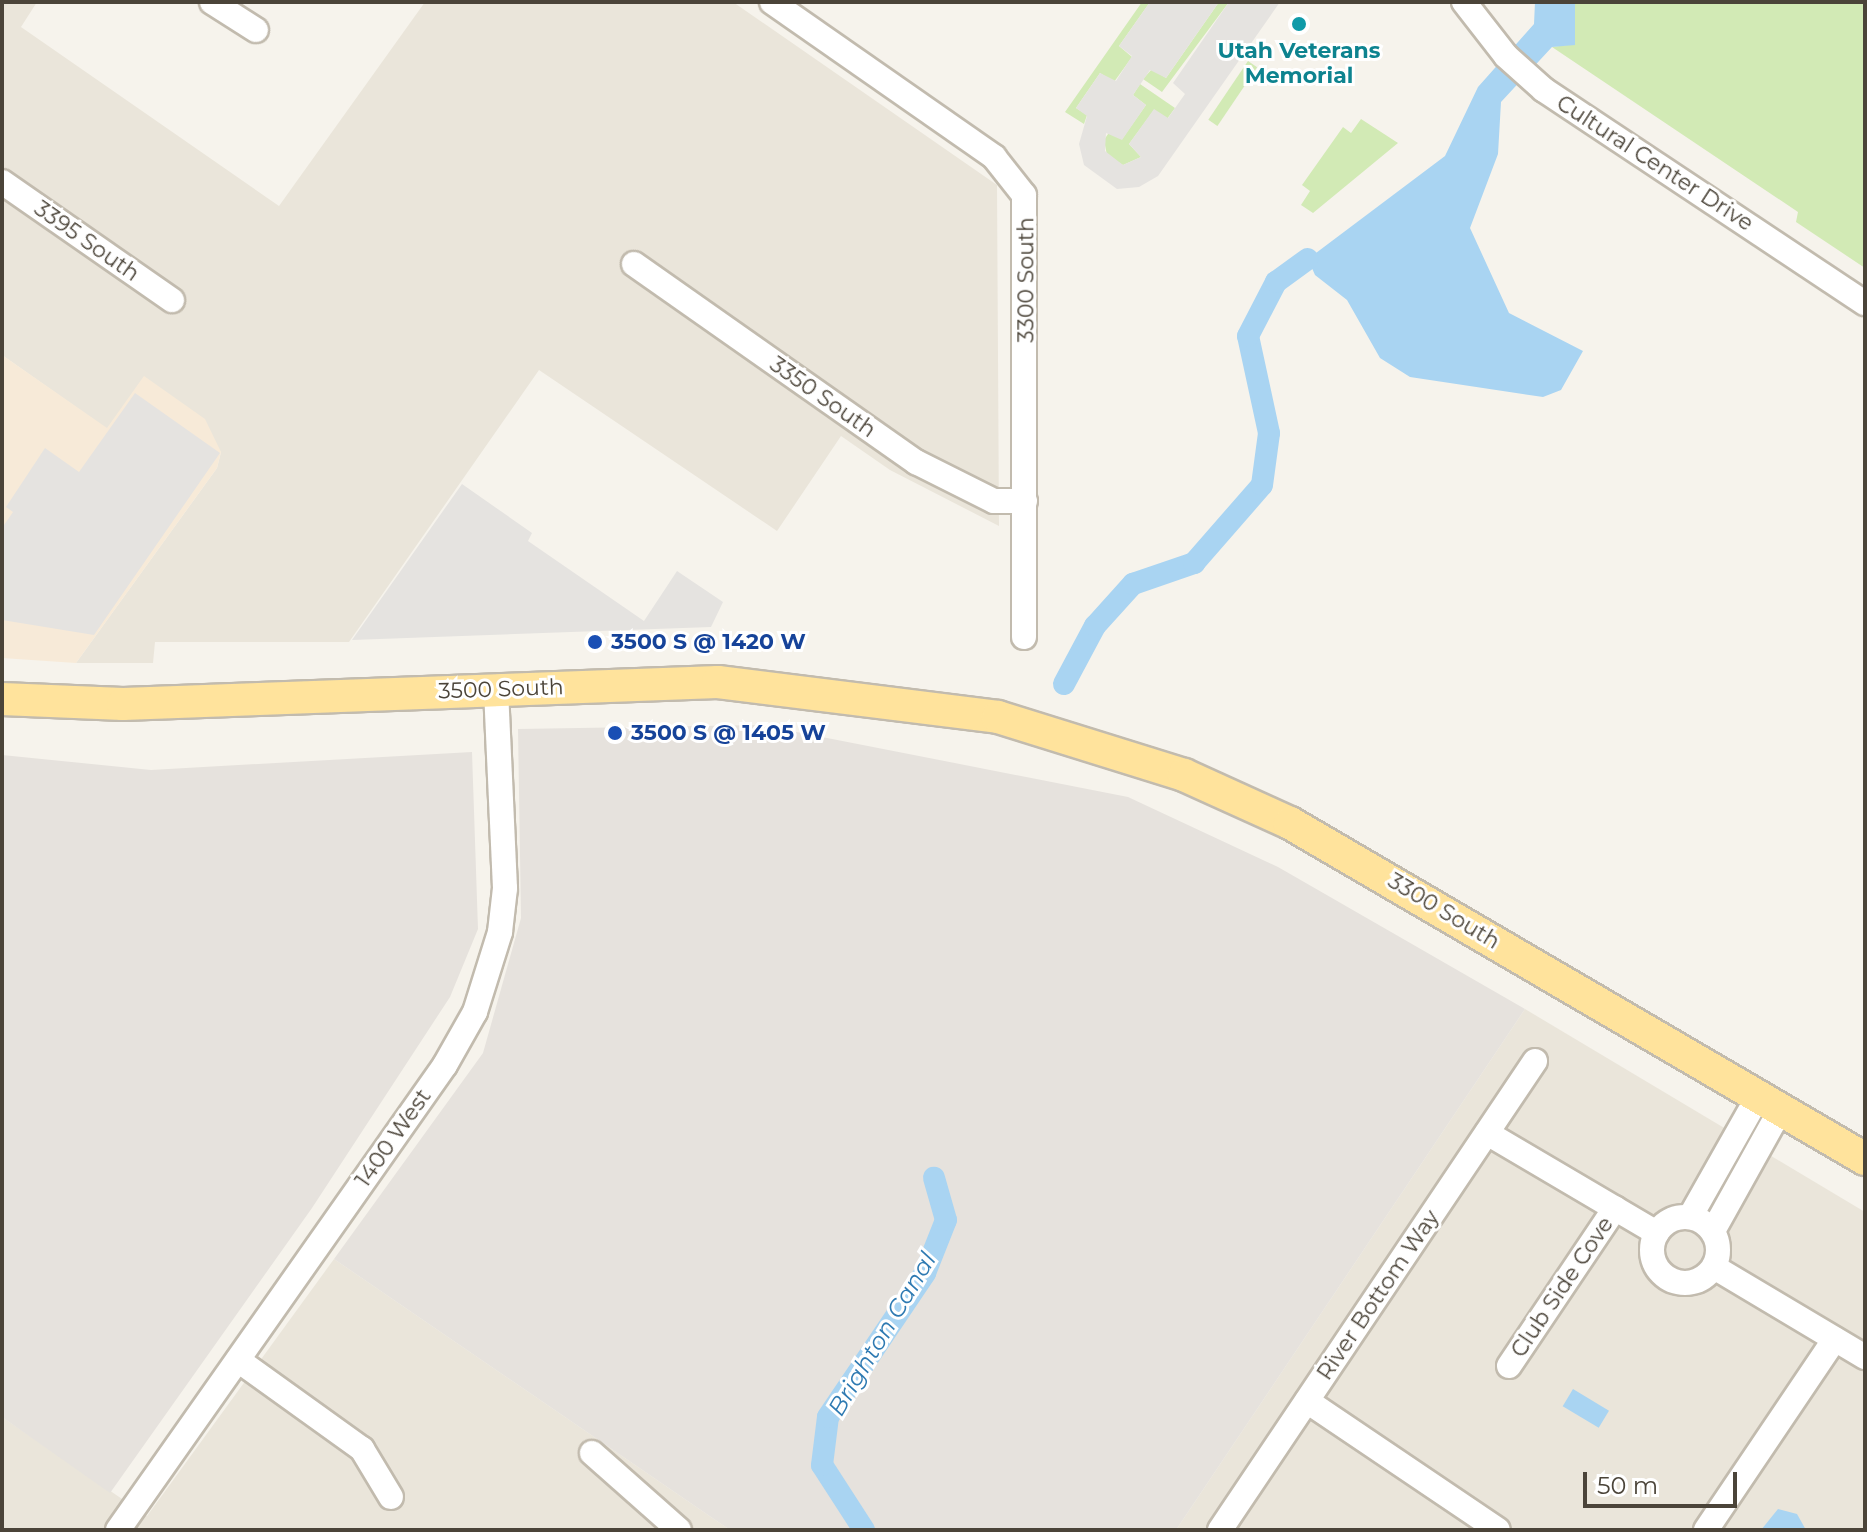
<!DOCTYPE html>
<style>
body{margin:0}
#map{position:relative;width:1867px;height:1532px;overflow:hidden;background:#f6f3ec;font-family:Montserrat,sans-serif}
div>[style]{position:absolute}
.residential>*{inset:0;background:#eae5da}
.commercial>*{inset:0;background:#f7ead8}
.industrial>*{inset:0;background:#e6e2dd}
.green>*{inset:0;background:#d2eab5;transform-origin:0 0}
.parking>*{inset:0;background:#e5e3e0}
.water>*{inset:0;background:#a9d4f2;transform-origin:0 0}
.canal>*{height:22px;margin:-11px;padding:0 11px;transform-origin:11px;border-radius:11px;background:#a9d4f2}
.roads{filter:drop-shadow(2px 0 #c2bbae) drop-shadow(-2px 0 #c2bbae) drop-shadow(0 2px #c2bbae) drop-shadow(0 -2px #c2bbae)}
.minor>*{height:24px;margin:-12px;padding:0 12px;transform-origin:12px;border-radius:12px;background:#fff}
.minor>.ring{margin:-12px;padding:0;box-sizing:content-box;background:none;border:24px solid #fff;border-radius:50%}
.major>*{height:32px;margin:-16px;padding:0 16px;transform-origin:16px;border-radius:16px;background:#ffe39c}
.dots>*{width:22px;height:22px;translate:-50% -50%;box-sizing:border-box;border:4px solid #fff;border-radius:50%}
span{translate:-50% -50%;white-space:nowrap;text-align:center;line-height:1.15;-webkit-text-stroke:6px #fff;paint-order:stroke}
.culture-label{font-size:22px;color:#0d838f;font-weight:700}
.street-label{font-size:22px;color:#4b4439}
.transit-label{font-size:22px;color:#164399;font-weight:700}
.left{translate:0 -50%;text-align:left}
.water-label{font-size:24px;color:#2e7ab2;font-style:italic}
.frame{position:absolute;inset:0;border:4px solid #4b4439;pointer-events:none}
.scale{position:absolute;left:1583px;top:1472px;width:154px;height:36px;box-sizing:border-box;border:4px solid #4b4439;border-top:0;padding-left:10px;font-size:24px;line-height:28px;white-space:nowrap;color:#4b4439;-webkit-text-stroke:6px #fff;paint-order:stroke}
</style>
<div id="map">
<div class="residential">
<div style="clip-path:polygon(2px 2px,37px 2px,21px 27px,279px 206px,425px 2px,733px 2px,997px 185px,999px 526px,890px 470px,841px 436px,777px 531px,539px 370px,349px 642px,155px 642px,153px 663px,76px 663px,217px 468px,221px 452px,144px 377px,107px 429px,2px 355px)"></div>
<div style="clip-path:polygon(1525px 1009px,1865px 1212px,1865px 1530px,1176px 1530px)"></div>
<div style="clip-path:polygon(334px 1259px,730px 1530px,2px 1530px,2px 1417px,147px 1516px)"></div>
</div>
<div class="commercial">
<div style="clip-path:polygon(2px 355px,107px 428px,144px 376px,205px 419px,221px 452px,217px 468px,76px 663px,2px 658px)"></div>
</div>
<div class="industrial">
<div style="clip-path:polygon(761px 725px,1128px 797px,1278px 867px,1525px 1009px,1176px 1530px,730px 1530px,334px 1259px,483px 1053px,521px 918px,518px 729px)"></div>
<div style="clip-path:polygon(472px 752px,478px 929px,450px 997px,312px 1208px,110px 1493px,2px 1417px,2px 755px,151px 770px)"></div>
</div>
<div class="green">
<div style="clip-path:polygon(1142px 2px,1150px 2px,1119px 46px,1132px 57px,1114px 82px,1100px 73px,1076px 108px,1087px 115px,1084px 124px,1065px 112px)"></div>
<div style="clip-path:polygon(1219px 2px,1229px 2px,1162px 92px,1143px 79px,1152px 69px,1166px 78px)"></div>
<div style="clip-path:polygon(1575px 2px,1865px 2px,1865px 268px,1796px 222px,1798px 212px,1552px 47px,1575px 44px)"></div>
<div style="left:1248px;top:61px;width:11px;height:71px;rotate:34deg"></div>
<div style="clip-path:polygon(1140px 84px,1175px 108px,1167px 119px,1154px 110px,1129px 144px,1141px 157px,1123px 165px,1107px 155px,1104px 140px,1110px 131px,1122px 139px,1146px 105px,1133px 95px)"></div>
<div style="clip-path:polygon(1361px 119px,1398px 143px,1313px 213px,1301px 205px,1310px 191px,1302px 185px,1343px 127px,1351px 133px)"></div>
</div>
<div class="parking">
<div style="clip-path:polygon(1150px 2px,1219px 2px,1166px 78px,1150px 70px,1133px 95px,1146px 105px,1122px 140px,1106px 133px,1105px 151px,1123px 165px,1141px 157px,1129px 144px,1154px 109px,1168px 118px,1185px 94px,1173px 83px,1229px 2px,1280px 2px,1158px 176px,1139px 187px,1117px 189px,1084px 165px,1079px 144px,1087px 116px,1076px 108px,1100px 73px,1116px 81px,1132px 56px,1119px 46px)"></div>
<div style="clip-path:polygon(135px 393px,220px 453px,94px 635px,2px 620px,2px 528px,13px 512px,6px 507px,45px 448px,79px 472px)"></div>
<div style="clip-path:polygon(462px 484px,532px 533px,528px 541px,644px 621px,677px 571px,723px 602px,711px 627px,352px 640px)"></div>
</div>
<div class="water">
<div style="clip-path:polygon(1535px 2px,1575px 2px,1575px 45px,1552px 47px,1501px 102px,1498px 154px,1470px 228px,1509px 313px,1583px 351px,1561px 390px,1543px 397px,1410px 377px,1380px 358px,1347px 300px,1315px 275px,1308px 259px,1445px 156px,1478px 87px,1534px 24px)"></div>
<div style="left:1573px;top:1389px;width:42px;height:20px;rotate:31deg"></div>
<div style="clip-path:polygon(1778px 1509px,1797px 1514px,1806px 1530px,1761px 1530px)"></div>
</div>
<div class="canal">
<div style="left:1064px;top:684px;width:66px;rotate:-61.9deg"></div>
<div style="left:1095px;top:626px;width:57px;rotate:-47.9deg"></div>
<div style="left:1133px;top:584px;width:65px;rotate:-19deg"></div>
<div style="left:1194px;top:563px;width:103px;rotate:-48.9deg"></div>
<div style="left:1262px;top:485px;width:52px;rotate:-82.3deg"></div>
<div style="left:1269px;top:433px;width:99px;rotate:-102.2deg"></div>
<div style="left:1248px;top:336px;width:61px;rotate:-62.6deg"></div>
<div style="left:1276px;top:282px;width:39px;rotate:-36deg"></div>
<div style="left:864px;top:1530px;width:77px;rotate:-122.9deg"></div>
<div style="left:822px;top:1465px;width:48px;rotate:-82.9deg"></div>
<div style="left:828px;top:1417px;width:174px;rotate:-56deg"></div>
<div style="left:925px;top:1273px;width:57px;rotate:-68.4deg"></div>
<div style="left:946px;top:1220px;width:44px;rotate:-105.9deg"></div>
</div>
<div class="roads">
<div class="minor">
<div style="left:212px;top:2px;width:52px;rotate:32.5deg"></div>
<div style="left:772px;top:2px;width:271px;rotate:34.9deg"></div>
<div style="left:994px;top:157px;width:48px;rotate:51.7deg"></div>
<div style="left:1024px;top:195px;width:442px;rotate:90deg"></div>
<div style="left:1464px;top:2px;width:68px;rotate:52.1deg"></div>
<div style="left:1506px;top:56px;width:51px;rotate:41.8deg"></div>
<div style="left:1544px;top:90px;width:385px;rotate:33.6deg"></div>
<div style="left:2px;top:182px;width:207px;rotate:34.8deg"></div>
<div style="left:634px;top:264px;width:345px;rotate:35.1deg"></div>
<div style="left:916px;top:462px;width:87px;rotate:26.6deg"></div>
<div style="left:994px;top:501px;width:31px"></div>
<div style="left:1487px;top:1133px;width:197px;rotate:30.5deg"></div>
<div style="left:1690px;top:1217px;width:140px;rotate:-60.5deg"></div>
<div class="ring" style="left:1652px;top:1217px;width:42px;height:42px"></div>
<div style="left:1713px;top:1231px;width:140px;rotate:-60.9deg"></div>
<div style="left:1714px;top:1267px;width:176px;rotate:30.8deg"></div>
<div style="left:238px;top:1360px;width:153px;rotate:35.7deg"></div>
<div style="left:362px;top:1449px;width:56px;rotate:58.9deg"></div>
<div style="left:1509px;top:1366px;width:190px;rotate:-56.1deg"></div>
<div style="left:1307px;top:1401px;width:230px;rotate:34deg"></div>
<div style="left:592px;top:1453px;width:116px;rotate:41.5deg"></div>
<div style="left:118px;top:1530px;width:568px;rotate:-54.88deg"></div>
<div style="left:445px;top:1065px;width:61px;rotate:-60.5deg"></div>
<div style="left:475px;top:1012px;width:84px;rotate:-72.6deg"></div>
<div style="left:500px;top:932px;width:44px;rotate:-83.5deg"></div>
<div style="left:505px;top:888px;width:199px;rotate:-92.6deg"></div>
<div style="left:1220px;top:1530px;width:565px;rotate:-56.11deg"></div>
<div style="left:1706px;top:1530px;width:230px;rotate:-56deg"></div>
</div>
<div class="major">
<div style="left:2px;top:699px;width:121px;rotate:2.4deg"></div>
<div style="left:123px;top:704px;width:595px;rotate:-2.12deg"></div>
<div style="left:718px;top:682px;width:282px;rotate:7.1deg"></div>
<div style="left:998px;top:717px;width:195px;rotate:17.3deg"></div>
<div style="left:1184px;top:775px;width:116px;rotate:24.4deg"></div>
<div style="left:1290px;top:823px;width:666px;rotate:30.3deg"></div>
</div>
</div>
<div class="dots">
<div style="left:1299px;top:24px;background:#0f9aa8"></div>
<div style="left:595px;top:642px;background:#1a4fb4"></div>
<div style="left:615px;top:733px;background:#1a4fb4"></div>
</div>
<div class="culture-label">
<span style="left:1299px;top:63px">Utah Veterans<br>Memorial</span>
</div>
<div class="street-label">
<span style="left:1655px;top:163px;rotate:33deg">Cultural Center Drive</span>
<span style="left:87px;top:241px;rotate:35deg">3395 South</span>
<span style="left:1026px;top:280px;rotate:-90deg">3300 South</span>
<span style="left:823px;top:397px;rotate:35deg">3350 South</span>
<span style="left:501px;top:689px;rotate:-2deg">3500 South</span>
<span style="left:1444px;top:911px;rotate:31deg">3300 South</span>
<span style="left:393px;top:1138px;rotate:-55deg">1400 West</span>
<span style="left:1562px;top:1287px;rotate:-56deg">Club Side Cove</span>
<span style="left:1378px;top:1295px;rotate:-56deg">River Bottom Way</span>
</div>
<div class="transit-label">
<span class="left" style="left:611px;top:642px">3500 S @ 1420 W</span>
<span class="left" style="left:631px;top:733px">3500 S @ 1405 W</span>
</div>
<div class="water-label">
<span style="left:882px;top:1334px;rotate:-59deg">Brighton Canal</span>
</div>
<div class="frame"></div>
<div class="scale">50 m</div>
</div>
